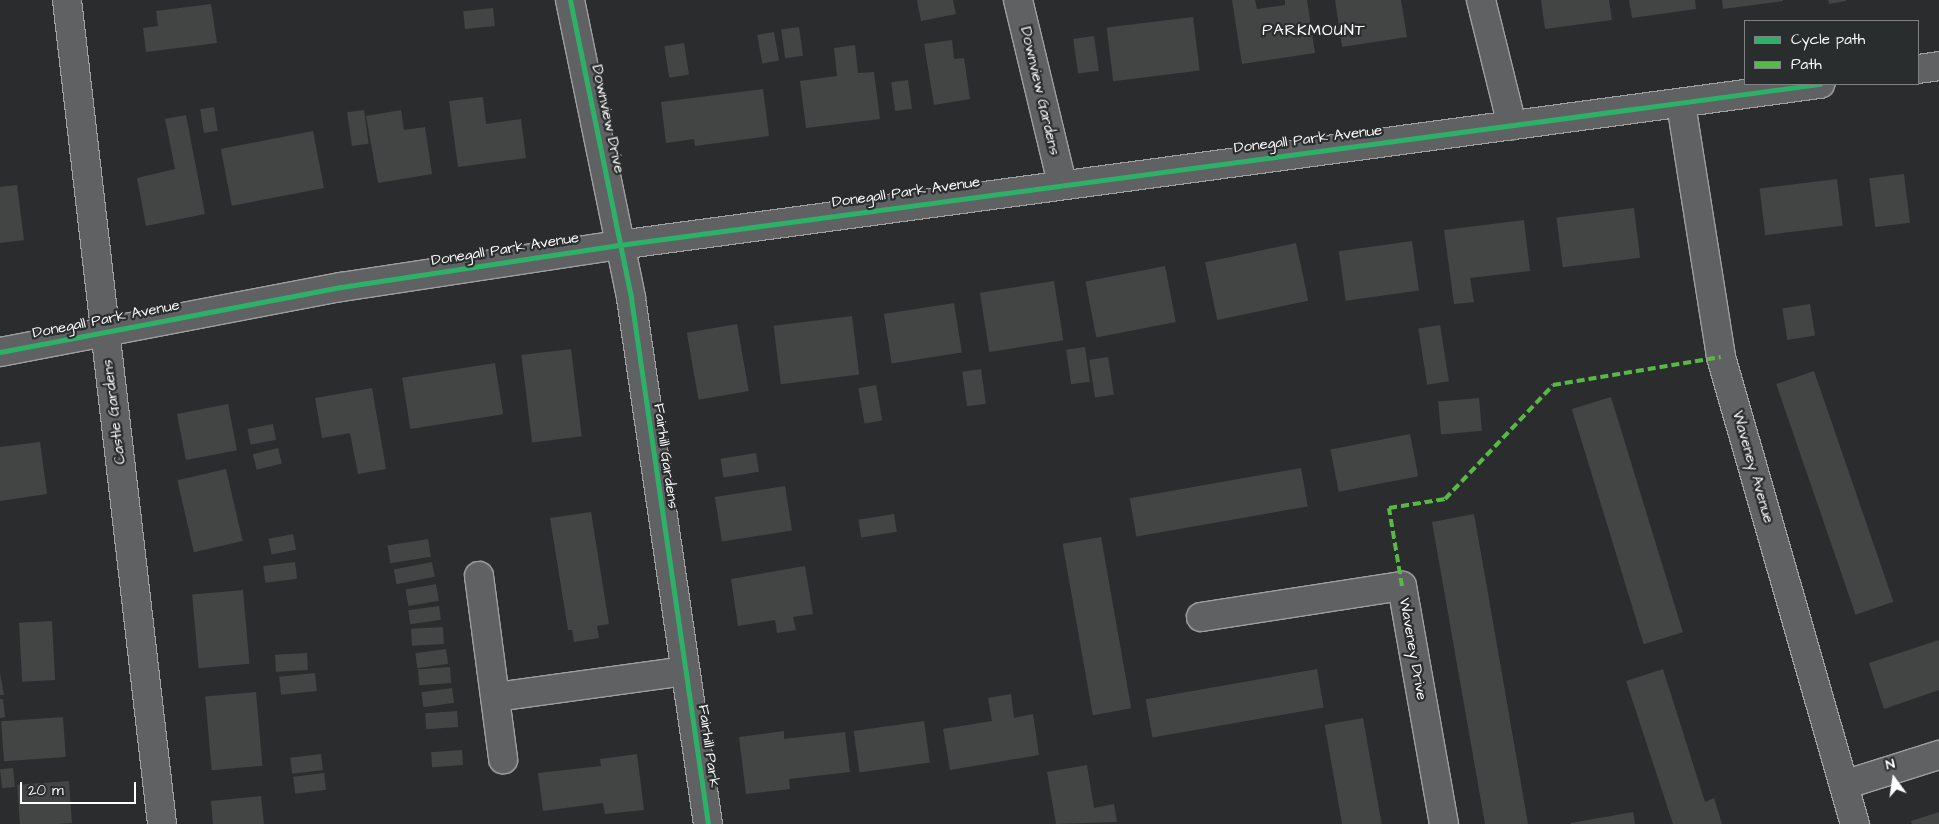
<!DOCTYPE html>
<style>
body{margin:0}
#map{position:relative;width:1939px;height:824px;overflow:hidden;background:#2b2c2d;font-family:"Architects Daughter",sans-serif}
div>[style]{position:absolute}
.building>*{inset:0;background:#434444;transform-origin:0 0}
.roads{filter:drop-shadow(1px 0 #a0a0a0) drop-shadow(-1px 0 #a0a0a0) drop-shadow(0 1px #a0a0a0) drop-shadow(0 -1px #a0a0a0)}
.minor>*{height:28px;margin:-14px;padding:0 14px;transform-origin:14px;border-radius:14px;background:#606162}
.quiet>*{height:4px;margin-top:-2px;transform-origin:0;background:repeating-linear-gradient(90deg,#58b947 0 8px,transparent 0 12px)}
.cycleway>*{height:5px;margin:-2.5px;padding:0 2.5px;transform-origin:2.5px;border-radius:2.5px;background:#2db169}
span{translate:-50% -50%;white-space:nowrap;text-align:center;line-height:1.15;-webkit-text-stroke:4.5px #2a2d2e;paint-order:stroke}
.street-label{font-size:15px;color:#fff}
.neighbourhood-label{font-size:16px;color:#fff;letter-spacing:1px}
.legend{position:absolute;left:1744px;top:20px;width:175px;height:65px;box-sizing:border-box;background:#2a2d2e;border:1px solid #7f8182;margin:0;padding:6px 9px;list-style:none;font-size:15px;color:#fff}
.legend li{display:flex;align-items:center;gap:10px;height:25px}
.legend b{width:25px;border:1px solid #7f8182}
.north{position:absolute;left:1869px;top:754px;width:50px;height:50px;-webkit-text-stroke:4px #2a2d2e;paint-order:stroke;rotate:346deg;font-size:14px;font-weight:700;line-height:20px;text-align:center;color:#fff}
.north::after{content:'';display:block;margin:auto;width:18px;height:22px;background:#fff;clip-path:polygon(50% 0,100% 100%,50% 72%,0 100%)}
.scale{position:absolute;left:20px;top:782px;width:116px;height:22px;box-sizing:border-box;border:2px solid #fff;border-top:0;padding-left:6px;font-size:15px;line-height:18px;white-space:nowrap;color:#fff;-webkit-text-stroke:4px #2a2d2e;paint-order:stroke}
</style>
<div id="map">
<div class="building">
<div style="clip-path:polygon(917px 0,953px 0,956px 14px,921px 21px)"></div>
<div style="clip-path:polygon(1232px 0,1255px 0,1257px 9px,1285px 5px,1285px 0,1307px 0,1315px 53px,1242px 64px)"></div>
<div style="clip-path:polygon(1335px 0,1401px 0,1407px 37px,1342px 47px)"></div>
<div style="clip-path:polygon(1541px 0,1609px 0,1612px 20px,1545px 29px)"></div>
<div style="clip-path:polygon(1629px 0,1695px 0,1696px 9px,1632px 18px)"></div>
<div style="clip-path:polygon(1722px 0,1783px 0,1783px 1px,1723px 9px)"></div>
<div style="clip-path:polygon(1828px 0,1846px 0,1846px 1px,1829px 4px)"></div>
<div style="clip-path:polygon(211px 4px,217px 43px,146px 52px,143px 28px,158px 26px,156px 11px)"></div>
<div style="left:493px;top:8px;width:18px;height:30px;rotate:84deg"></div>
<div style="left:1193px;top:17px;width:54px;height:87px;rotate:83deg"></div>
<div style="left:799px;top:27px;width:29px;height:18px;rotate:82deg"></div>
<div style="left:774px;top:32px;width:29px;height:17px;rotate:80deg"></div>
<div style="left:1094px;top:36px;width:35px;height:21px;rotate:82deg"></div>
<div style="clip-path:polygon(952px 40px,954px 59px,964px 58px,970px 99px,934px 105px,924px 44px)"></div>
<div style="left:684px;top:43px;width:32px;height:20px;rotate:81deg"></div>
<div style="clip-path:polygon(855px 45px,858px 73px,874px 72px,880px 119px,806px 128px,800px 81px,837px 76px,834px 48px)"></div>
<div style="left:908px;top:80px;width:29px;height:17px;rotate:82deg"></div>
<div style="clip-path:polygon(763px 89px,769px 136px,695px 146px,694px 139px,666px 143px,661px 102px)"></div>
<div style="clip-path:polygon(483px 97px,486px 124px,521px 119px,526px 158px,458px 167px,449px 101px)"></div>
<div style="left:214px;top:107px;width:24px;height:14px;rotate:81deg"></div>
<div style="left:364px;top:110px;width:34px;height:17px;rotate:82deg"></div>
<div style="clip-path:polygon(401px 110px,404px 130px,425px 127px,432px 174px,378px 183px,366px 116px)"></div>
<div style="clip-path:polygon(186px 115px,205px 214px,146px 226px,137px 178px,175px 169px,165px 119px)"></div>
<div style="left:313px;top:131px;width:58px;height:94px;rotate:79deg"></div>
<div style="left:1904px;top:174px;width:49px;height:35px;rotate:83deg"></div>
<div style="left:1837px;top:179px;width:47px;height:78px;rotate:83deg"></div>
<div style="clip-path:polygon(17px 185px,24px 240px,0 243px,0 187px)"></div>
<div style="left:1634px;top:208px;width:50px;height:78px;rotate:83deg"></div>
<div style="clip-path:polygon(1524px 220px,1530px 271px,1470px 278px,1474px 302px,1454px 304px,1444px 230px)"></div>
<div style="left:1412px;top:241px;width:50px;height:74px;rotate:82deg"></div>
<div style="left:1296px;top:243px;width:59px;height:93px;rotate:78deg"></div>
<div style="left:1165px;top:266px;width:57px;height:81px;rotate:79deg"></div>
<div style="left:1054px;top:281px;width:60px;height:75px;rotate:81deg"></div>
<div style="left:954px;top:303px;width:50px;height:71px;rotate:81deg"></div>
<div style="left:1810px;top:304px;width:32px;height:28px;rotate:81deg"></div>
<div style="left:852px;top:316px;width:59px;height:79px;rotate:83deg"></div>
<div style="left:737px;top:324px;width:68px;height:51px;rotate:80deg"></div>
<div style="left:1440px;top:325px;width:57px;height:22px;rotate:81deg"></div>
<div style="left:1085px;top:347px;width:35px;height:19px;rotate:82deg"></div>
<div style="left:571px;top:349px;width:88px;height:50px;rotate:83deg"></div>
<div style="left:1108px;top:357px;width:38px;height:19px;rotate:81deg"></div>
<div style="left:495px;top:363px;width:52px;height:94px;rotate:81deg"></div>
<div style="left:981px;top:369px;width:35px;height:19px;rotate:82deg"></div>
<div style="left:1814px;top:371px;width:244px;height:40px;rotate:71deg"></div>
<div style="left:876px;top:385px;width:36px;height:18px;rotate:80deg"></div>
<div style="clip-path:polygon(372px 388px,386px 469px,358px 474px,350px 433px,322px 438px,315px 398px)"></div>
<div style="left:1611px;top:397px;width:246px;height:41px;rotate:73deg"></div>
<div style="left:1479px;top:398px;width:33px;height:41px;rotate:85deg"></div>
<div style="left:228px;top:404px;width:47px;height:52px;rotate:79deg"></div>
<div style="left:273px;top:424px;width:16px;height:26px;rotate:79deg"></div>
<div style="left:1410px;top:434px;width:43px;height:81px;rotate:79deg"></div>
<div style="clip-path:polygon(40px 442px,47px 494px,0 501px,0 447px)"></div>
<div style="left:278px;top:448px;width:16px;height:26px;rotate:76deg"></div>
<div style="left:756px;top:453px;width:19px;height:36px;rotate:81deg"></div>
<div style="left:1301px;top:468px;width:39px;height:174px;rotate:80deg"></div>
<div style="left:226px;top:469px;width:74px;height:50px;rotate:77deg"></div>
<div style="left:785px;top:486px;width:45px;height:71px;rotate:81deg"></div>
<div style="clip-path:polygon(591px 512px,609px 624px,597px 626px,599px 638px,574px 642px,572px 630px,568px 630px,550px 518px)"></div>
<div style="left:894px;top:514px;width:18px;height:36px;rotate:81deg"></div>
<div style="clip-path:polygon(1474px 514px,1489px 599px,1528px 824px,1485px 824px,1432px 522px)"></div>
<div style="left:293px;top:534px;width:16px;height:25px;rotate:79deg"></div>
<div style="left:1101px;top:537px;width:174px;height:39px;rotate:80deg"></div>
<div style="left:428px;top:539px;width:18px;height:41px;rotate:81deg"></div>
<div style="left:295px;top:562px;width:17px;height:32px;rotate:83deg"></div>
<div style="left:432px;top:562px;width:15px;height:39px;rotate:79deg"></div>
<div style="clip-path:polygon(805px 566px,813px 614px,793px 617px,796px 630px,777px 633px,775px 620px,738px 626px,731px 579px)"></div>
<div style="left:436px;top:584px;width:17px;height:31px;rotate:80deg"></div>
<div style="left:243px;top:590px;width:74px;height:51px;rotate:85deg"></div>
<div style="left:439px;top:606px;width:14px;height:31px;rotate:82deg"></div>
<div style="left:52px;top:621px;width:59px;height:33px;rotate:87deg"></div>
<div style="left:443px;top:627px;width:17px;height:32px;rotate:87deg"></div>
<div style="clip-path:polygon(1939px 640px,1939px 690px,1884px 709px,1869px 663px)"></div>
<div style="left:446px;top:649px;width:15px;height:31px;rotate:82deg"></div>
<div style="left:307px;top:653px;width:17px;height:32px;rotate:87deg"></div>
<div style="left:450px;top:667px;width:16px;height:32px;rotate:86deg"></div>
<div style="left:1317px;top:669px;width:39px;height:174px;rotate:80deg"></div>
<div style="clip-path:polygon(1663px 669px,1705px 802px,1714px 798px,1722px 824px,1673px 824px,1626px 681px)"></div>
<div style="clip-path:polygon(0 673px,4px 695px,0 695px)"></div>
<div style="left:315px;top:673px;width:18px;height:36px;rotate:84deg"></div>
<div style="left:452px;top:688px;width:15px;height:31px;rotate:82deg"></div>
<div style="left:256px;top:692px;width:74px;height:51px;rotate:85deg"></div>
<div style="clip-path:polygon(1011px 694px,1014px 718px,1033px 714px,1039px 755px,950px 770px,943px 729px,992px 721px,988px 698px)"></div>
<div style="clip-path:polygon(0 699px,3px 699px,5px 717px,0 718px)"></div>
<div style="left:457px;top:711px;width:16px;height:32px;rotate:86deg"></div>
<div style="left:63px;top:717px;width:40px;height:62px;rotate:86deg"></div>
<div style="left:1363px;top:718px;width:108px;height:39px;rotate:80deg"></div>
<div style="left:924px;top:721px;width:42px;height:71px;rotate:82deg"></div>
<div style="clip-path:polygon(784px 731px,784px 739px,845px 732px,850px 772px,789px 779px,790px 789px,746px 794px,739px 737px)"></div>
<div style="left:462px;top:750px;width:15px;height:31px;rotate:86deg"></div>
<div style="left:321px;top:754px;width:16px;height:31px;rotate:83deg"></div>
<div style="clip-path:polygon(637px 754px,644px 810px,605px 814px,603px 803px,543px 811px,538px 773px,601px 766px,600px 759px)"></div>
<div style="clip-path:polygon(1087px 765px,1094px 808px,1114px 804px,1117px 822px,1056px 824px,1047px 772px)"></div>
<div style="left:13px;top:768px;width:19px;height:13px;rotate:84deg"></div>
<div style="left:324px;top:773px;width:17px;height:31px;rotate:83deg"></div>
<div style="left:69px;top:781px;width:42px;height:52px;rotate:86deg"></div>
<div style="clip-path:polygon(261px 796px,264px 824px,213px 824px,211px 801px)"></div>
<div style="clip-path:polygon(1633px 812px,1635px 824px,1571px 824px,1571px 823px)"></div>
<div style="clip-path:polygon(1939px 812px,1939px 824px,1912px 824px,1911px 821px)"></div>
</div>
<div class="roads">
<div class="minor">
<div style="left:67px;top:0;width:829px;rotate:83.42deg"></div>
<div style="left:570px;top:0;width:304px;rotate:78.4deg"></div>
<div style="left:631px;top:298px;width:532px;rotate:81.67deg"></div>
<div style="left:1018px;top:0;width:188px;rotate:76.5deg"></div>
<div style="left:1481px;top:0;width:129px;rotate:76.1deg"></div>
<div style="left:1918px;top:69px;width:21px;rotate:-8deg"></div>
<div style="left:1681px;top:104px;width:256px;rotate:81deg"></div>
<div style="left:1721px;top:357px;width:486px;rotate:74deg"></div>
<div style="left:0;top:352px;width:347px;rotate:-10.8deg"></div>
<div style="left:341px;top:287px;width:281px;rotate:-8.6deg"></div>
<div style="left:619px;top:245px;width:1212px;rotate:-7.64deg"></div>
<div style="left:479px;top:576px;width:185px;rotate:82.5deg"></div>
<div style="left:1201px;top:617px;width:203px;rotate:-8.8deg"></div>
<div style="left:1402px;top:586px;width:242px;rotate:80deg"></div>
<div style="left:496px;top:697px;width:191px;rotate:-7.8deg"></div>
<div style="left:1844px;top:785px;width:100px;rotate:-17.5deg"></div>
</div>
</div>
<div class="quiet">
<div style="left:1402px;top:586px;width:79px;rotate:-99.5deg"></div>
<div style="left:1389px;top:508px;width:57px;rotate:-9.1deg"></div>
<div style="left:1445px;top:499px;width:157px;rotate:-46.5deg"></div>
<div style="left:1553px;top:385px;width:170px;rotate:-9.5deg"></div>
</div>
<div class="cycleway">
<div style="left:570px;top:0;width:304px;rotate:78.4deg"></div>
<div style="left:631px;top:298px;width:532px;rotate:81.67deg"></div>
<div style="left:0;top:352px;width:347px;rotate:-10.8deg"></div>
<div style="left:341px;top:287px;width:281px;rotate:-8.6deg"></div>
<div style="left:619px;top:245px;width:1212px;rotate:-7.64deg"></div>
</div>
<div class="street-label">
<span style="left:1040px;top:91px;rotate:77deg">Downview Gardens</span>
<span style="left:608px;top:119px;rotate:78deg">Downview Drive</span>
<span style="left:1308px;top:139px;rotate:-7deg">Donegall Park Avenue</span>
<span style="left:906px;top:192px;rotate:-8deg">Donegall Park Avenue</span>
<span style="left:505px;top:249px;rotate:-9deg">Donegall Park Avenue</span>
<span style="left:106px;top:319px;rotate:-11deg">Donegall Park Avenue</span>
<span style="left:114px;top:412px;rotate:-97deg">Castle Gardens</span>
<span style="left:666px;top:456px;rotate:82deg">Fairhill Gardens</span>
<span style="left:1753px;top:467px;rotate:74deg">Waveney Avenue</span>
<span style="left:1413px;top:649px;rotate:80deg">Waveney Drive</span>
<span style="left:709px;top:746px;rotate:82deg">Fairhill Park</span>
</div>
<div class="neighbourhood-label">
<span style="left:1314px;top:30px">PARKMOUNT</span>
</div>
<ul class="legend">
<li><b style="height:6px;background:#2db169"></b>Cycle path</li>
<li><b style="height:6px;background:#58b947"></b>Path</li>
</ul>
<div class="north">N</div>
<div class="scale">20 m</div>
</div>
